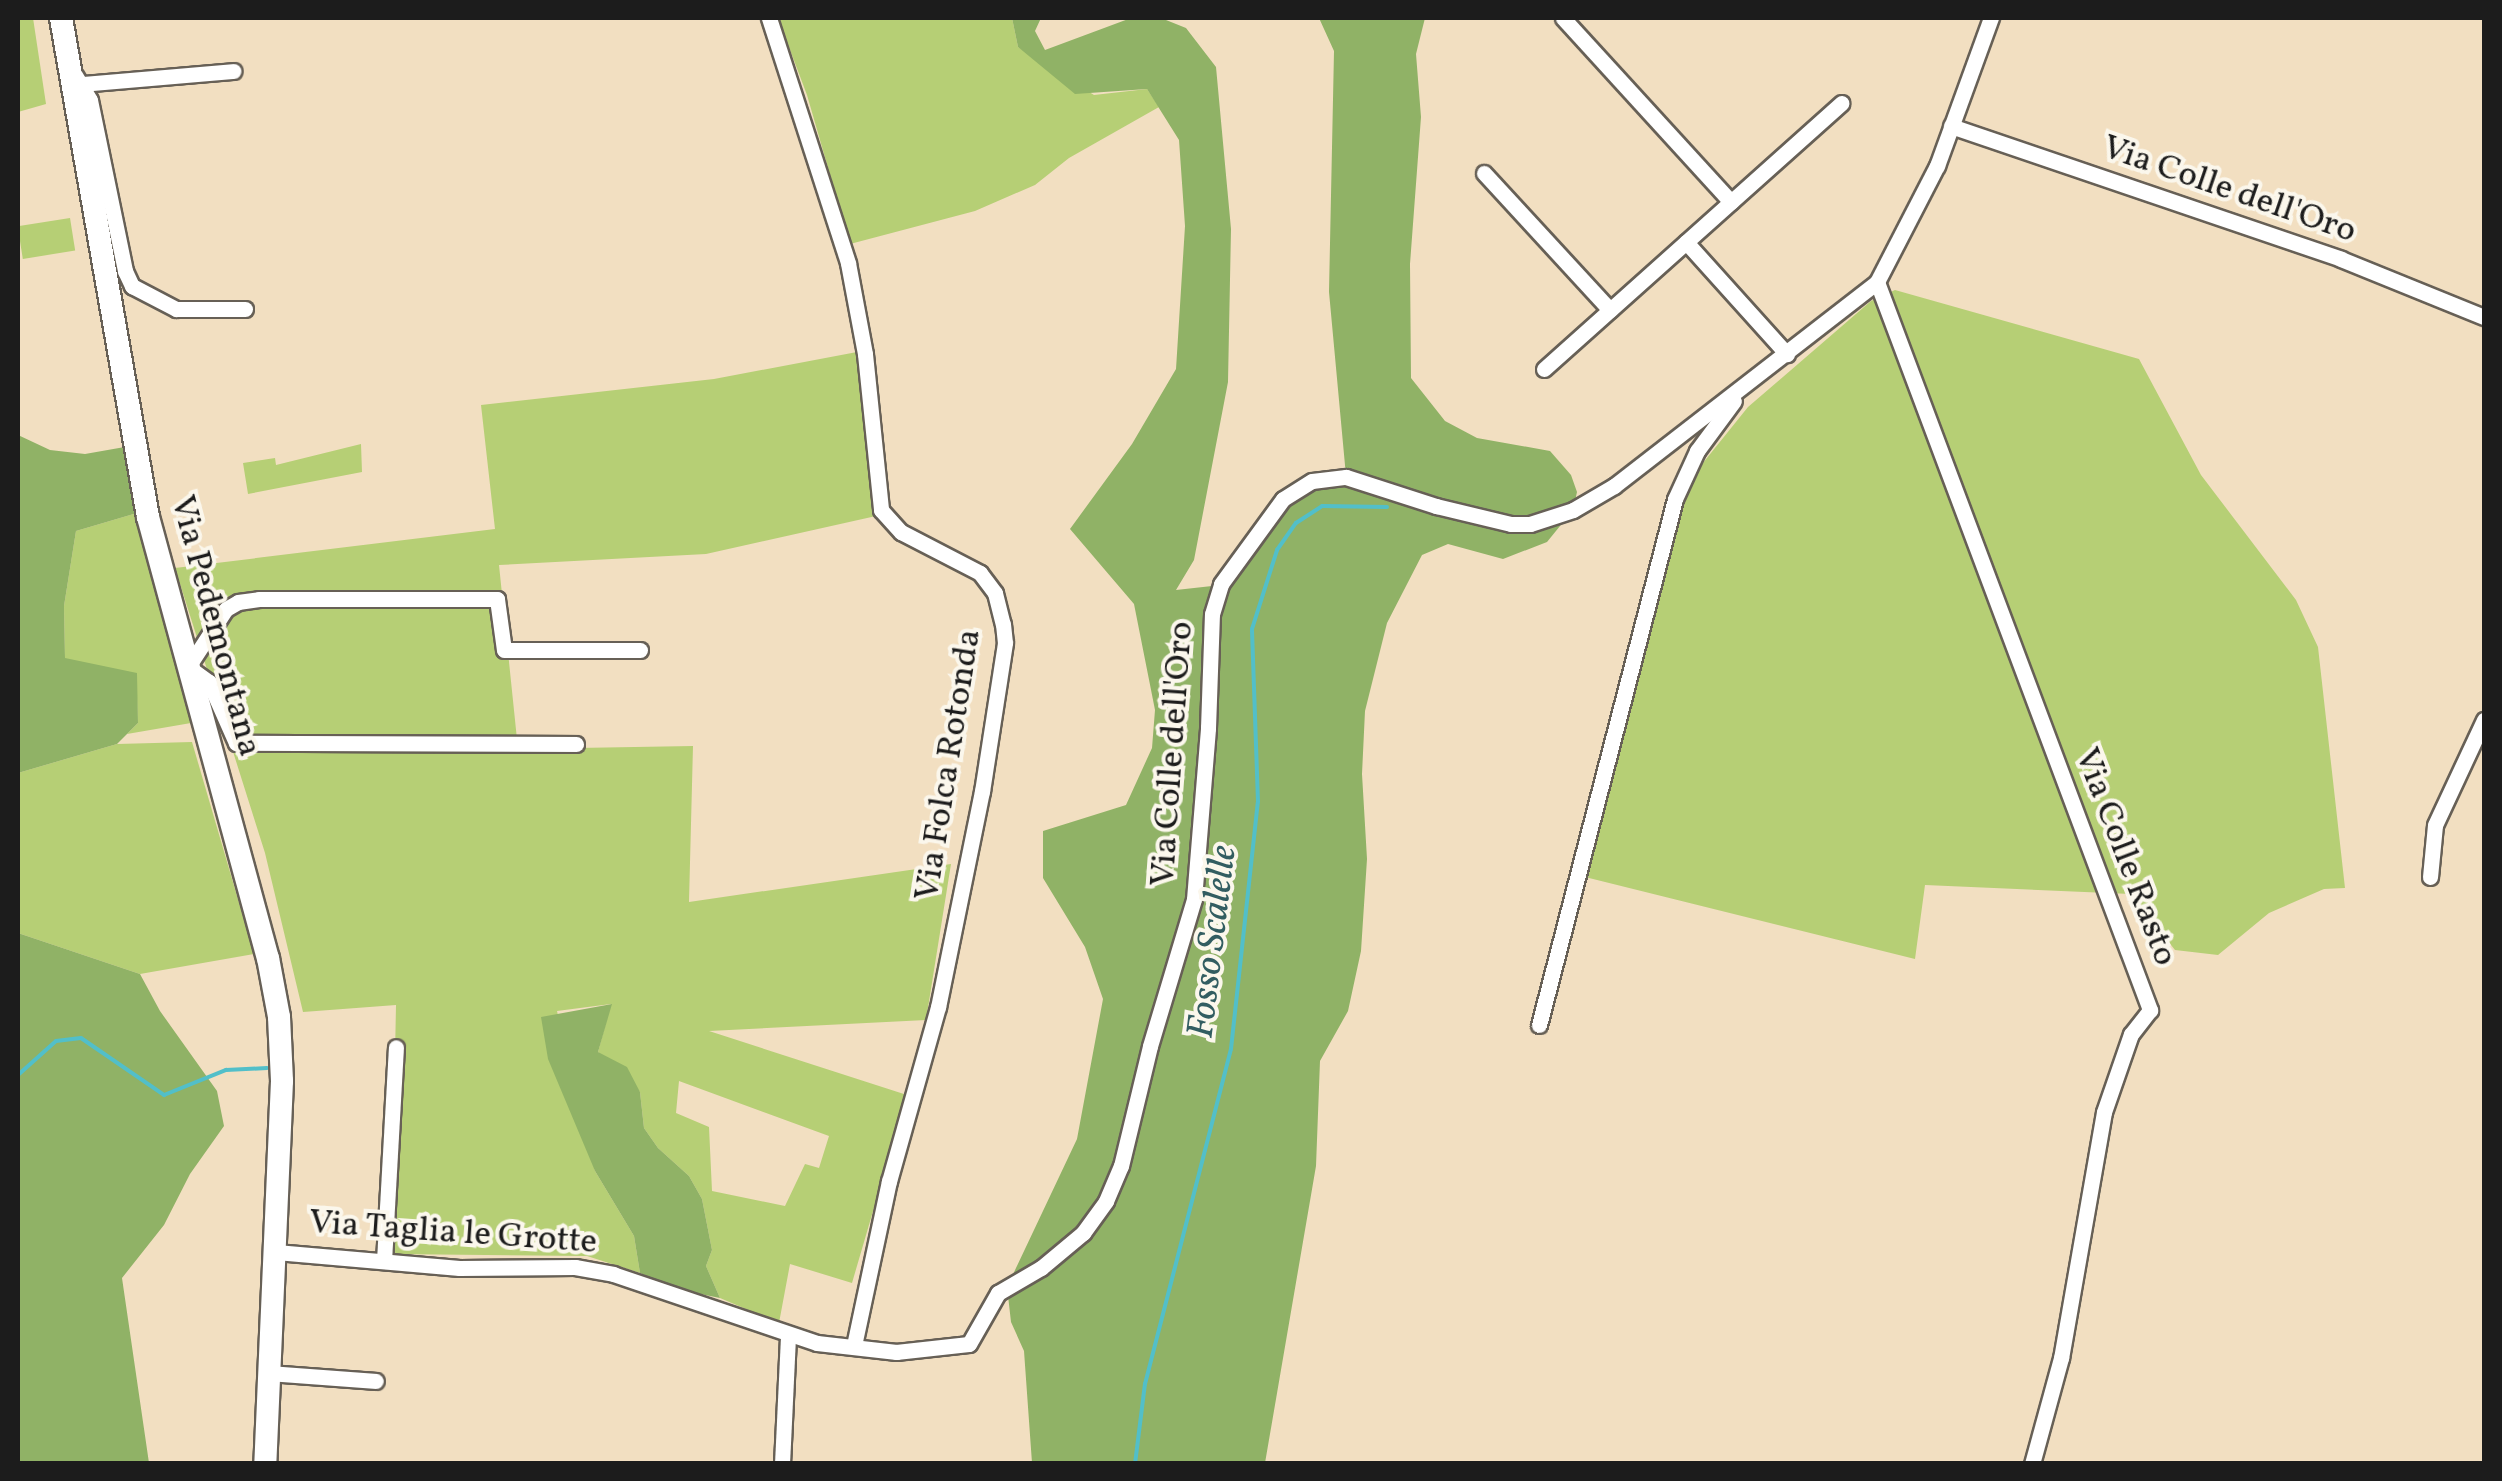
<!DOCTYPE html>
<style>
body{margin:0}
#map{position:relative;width:2502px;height:1481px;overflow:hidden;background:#f2dfc1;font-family:Vollkorn,serif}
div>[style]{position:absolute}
.green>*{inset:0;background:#b6cf75;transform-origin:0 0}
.forest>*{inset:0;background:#90b266}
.stream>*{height:4px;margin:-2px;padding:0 2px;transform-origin:2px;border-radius:2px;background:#52bfc9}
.roads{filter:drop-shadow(2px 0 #676056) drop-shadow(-2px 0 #676056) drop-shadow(0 2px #676056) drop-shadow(0 -2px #676056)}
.street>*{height:15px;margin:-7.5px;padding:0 7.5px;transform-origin:7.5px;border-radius:7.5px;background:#fff}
.secondary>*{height:22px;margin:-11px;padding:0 11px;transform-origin:11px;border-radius:11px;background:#fff}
span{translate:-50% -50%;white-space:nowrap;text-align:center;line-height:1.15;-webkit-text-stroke:8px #fbf7ec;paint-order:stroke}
.street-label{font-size:35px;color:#1c1c1c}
.water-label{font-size:38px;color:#325d61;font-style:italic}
.frame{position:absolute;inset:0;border:20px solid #1c1c1c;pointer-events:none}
</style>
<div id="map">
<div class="green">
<div style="clip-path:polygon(18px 18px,33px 18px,46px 104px,18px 112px)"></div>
<div style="clip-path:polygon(778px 18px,1012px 18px,1018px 47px,1094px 95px,1147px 89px,1159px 107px,1069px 158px,1035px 185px,975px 211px,850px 244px,807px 95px)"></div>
<div style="left:70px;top:218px;width:33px;height:53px;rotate:81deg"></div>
<div style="clip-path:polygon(1895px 290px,2139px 359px,2201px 475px,2296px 600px,2318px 647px,2345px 888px,2324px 889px,2269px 913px,2218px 955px,2175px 950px,2131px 894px,1925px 885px,1915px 959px,1585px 877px,1690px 479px,1748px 407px,1871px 301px)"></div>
<div style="clip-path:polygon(evenodd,857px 352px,876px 516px,706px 554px,499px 565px,518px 749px,693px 746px,689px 902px,951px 864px,926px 1020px,709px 1031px,907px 1095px,852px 1283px,790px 1264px,779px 1323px,720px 1298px,706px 1266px,712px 1250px,702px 1199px,689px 1176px,658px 1148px,644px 1128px,640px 1092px,598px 1052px,611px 1004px,557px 1011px,595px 1171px,634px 1236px,640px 1273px,587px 1256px,391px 1254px,396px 1005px,303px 1012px,265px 853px,175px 568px,495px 529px,481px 405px,714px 379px,857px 352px,679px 1081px,829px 1136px,819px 1168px,805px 1164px,785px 1206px,712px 1191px,709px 1127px,676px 1113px,679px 1081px)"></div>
<div style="clip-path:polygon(361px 444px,362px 472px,248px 494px,243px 463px,275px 458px,276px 465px)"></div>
<div style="clip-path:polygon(137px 513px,191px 723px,127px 734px,138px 723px,136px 674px,65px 659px,64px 606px,76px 531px)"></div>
<div style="clip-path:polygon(192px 742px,254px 954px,140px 974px,18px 933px,18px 773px,117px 744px)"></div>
</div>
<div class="forest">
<div style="clip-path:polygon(1012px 18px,1041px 18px,1035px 31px,1045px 50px,1131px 18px,1161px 18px,1186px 28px,1216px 67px,1231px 229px,1228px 382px,1194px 560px,1176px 590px,1221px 585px,1283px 499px,1346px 476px,1329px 292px,1334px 51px,1319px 18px,1425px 18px,1416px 54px,1421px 117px,1410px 264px,1411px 378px,1445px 421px,1477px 438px,1550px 451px,1571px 475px,1577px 492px,1573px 510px,1547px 542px,1503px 559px,1448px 544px,1422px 555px,1387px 623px,1365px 711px,1362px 774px,1367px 859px,1361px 951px,1348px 1011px,1320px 1061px,1316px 1166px,1265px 1463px,1032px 1463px,1024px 1351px,1011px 1322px,1007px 1287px,1077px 1139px,1103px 999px,1085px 947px,1043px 878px,1043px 831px,1126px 805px,1152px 748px,1155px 710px,1134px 604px,1070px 529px,1132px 444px,1176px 369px,1185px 226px,1179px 140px,1147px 89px,1075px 94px,1018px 47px)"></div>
<div style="clip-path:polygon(18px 435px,50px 450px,85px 454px,136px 445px,137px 513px,76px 531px,64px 606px,65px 658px,137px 673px,138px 723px,117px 744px,18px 773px)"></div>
<div style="clip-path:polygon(18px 933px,140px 974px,160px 1011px,217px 1091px,224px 1126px,190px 1174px,164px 1225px,122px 1278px,149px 1463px,18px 1463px)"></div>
<div style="clip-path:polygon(612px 1004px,598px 1052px,627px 1067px,640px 1092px,644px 1128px,658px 1148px,689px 1176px,702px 1199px,712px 1250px,706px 1266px,720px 1298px,676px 1289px,640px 1273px,634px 1236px,595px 1171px,548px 1059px,541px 1017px)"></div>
</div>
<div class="stream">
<div style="left:18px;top:1075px;width:51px;rotate:-41.8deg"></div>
<div style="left:56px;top:1041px;width:25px;rotate:-7deg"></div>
<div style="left:81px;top:1038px;width:101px;rotate:34.5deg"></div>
<div style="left:164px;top:1095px;width:67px;rotate:-22deg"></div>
<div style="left:226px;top:1070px;width:41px;rotate:-2.8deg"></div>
<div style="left:1135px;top:1464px;width:81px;rotate:-82.9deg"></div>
<div style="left:1145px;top:1384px;width:346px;rotate:-75.6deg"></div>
<div style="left:1231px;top:1049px;width:248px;rotate:-83.8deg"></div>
<div style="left:1258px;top:802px;width:173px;rotate:-92deg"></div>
<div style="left:1252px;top:629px;width:83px;rotate:-72.4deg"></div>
<div style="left:1277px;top:550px;width:33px;rotate:-55deg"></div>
<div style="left:1296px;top:523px;width:31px;rotate:-33deg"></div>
<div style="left:1322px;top:506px;width:65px;rotate:0.9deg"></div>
</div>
<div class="roads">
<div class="street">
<div style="left:769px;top:18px;width:257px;rotate:72.1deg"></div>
<div style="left:848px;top:263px;width:93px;rotate:79.4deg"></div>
<div style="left:865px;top:354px;width:157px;rotate:84.1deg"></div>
<div style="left:881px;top:510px;width:30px;rotate:48deg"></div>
<div style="left:901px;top:532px;width:89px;rotate:27.4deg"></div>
<div style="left:980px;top:573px;width:25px;rotate:53deg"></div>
<div style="left:995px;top:593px;width:32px;rotate:76deg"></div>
<div style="left:1003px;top:624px;width:19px;rotate:84deg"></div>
<div style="left:1005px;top:643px;width:150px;rotate:98.8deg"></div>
<div style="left:982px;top:791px;width:220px;rotate:101.5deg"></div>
<div style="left:938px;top:1007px;width:181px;rotate:105.7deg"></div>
<div style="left:889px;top:1181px;width:169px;rotate:102deg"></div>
<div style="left:1563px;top:18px;width:249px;rotate:47.6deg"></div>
<div style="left:75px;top:75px;width:29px;rotate:59deg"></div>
<div style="left:90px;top:100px;width:175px;rotate:78.4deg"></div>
<div style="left:125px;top:271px;width:17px;rotate:65deg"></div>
<div style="left:132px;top:286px;width:50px;rotate:27.6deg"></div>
<div style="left:176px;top:309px;width:69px"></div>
<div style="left:82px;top:84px;width:152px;rotate:-4.9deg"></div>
<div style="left:1951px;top:126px;width:412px;rotate:18.8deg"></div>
<div style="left:2341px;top:259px;width:154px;rotate:22.1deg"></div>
<div style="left:1484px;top:173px;width:186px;rotate:47.4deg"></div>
<div style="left:1686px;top:242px;width:151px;rotate:48deg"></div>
<div style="left:1877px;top:282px;width:778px;rotate:69.44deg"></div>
<div style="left:2150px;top:1010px;width:31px;rotate:128deg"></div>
<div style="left:2131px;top:1034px;width:83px;rotate:109.1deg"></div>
<div style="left:2104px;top:1112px;width:250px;rotate:99.9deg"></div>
<div style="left:2061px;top:1358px;width:110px;rotate:105.3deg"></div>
<div style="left:1544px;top:369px;width:399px;rotate:-41.8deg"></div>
<div style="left:576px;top:744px;width:340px;rotate:-179.8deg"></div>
<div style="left:236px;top:743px;width:67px;rotate:-113.9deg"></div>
<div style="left:209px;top:682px;width:26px;rotate:-144deg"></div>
<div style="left:188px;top:667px;width:69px;rotate:-56.8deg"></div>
<div style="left:226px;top:609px;width:14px;rotate:-30deg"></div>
<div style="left:238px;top:602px;width:21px;rotate:-8deg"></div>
<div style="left:259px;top:599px;width:238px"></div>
<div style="left:497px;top:599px;width:51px;rotate:82.2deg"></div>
<div style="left:504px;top:650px;width:136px"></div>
<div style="left:2430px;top:877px;width:52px;rotate:-84.5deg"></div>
<div style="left:2435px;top:825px;width:116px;rotate:-65deg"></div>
<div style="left:1539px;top:1025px;width:543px;rotate:-75.5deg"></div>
<div style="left:1675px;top:499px;width:53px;rotate:-65.4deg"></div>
<div style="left:1697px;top:451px;width:62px;rotate:-53.5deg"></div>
<div style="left:276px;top:1252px;width:184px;rotate:5deg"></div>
<div style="left:459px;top:1268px;width:116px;rotate:-0.5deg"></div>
<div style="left:575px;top:1267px;width:39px;rotate:10deg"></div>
<div style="left:613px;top:1274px;width:215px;rotate:18.7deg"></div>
<div style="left:817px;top:1343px;width:80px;rotate:6.5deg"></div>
<div style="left:896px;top:1352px;width:73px;rotate:-6.3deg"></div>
<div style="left:969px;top:1344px;width:59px;rotate:-60.4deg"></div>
<div style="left:998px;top:1293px;width:50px;rotate:-30.2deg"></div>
<div style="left:1041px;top:1268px;width:55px;rotate:-39.8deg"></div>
<div style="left:1083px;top:1233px;width:39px;rotate:-54deg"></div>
<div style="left:1106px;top:1201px;width:38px;rotate:-67deg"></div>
<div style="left:1121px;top:1166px;width:123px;rotate:-76.4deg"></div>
<div style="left:1150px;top:1046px;width:153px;rotate:-73.3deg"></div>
<div style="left:1194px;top:899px;width:172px;rotate:-85.3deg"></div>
<div style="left:1208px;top:728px;width:114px;rotate:-88deg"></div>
<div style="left:1212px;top:614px;width:31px;rotate:-73deg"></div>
<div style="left:1221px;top:584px;width:105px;rotate:-53.9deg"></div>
<div style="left:1283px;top:499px;width:34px;rotate:-32deg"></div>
<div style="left:1312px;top:481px;width:34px;rotate:-7deg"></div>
<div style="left:1346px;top:477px;width:95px;rotate:17.9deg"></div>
<div style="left:1436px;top:506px;width:77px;rotate:13.5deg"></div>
<div style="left:1511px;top:524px;width:19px"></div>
<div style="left:1530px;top:524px;width:45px;rotate:-18deg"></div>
<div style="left:1573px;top:510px;width:48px;rotate:-30.3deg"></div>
<div style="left:1614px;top:486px;width:333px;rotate:-37.8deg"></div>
<div style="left:1877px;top:282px;width:131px;rotate:-62.7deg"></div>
<div style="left:1937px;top:166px;width:158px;rotate:-70deg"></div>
<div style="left:384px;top:1261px;width:214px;rotate:-86.8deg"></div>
<div style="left:269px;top:1373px;width:107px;rotate:4.3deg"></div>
<div style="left:782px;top:1464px;width:129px;rotate:-87.3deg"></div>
</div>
<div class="secondary">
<div style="left:61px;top:18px;width:507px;rotate:80.11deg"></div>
<div style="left:148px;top:517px;width:457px;rotate:74.8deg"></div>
<div style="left:268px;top:958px;width:60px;rotate:79.4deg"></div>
<div style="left:279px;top:1017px;width:64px;rotate:87.3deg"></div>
<div style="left:282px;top:1081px;width:383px;rotate:92.5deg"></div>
</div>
</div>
<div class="street-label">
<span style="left:2229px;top:190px;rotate:19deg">Via Colle dell'Oro</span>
<span style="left:215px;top:626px;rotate:75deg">Via Pedemontana</span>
<span style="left:1173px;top:754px;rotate:-86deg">Via Colle dell'Oro</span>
<span style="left:949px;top:765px;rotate:-81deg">Via Folca Rotonda</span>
<span style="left:2125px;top:857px;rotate:69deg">Via Colle Rasto</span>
<span style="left:453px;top:1233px;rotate:4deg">Via Taglia le Grotte</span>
</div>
<div class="water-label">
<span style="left:1214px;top:942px;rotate:-83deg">Fosso Scalelle</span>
</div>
<div class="frame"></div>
</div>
